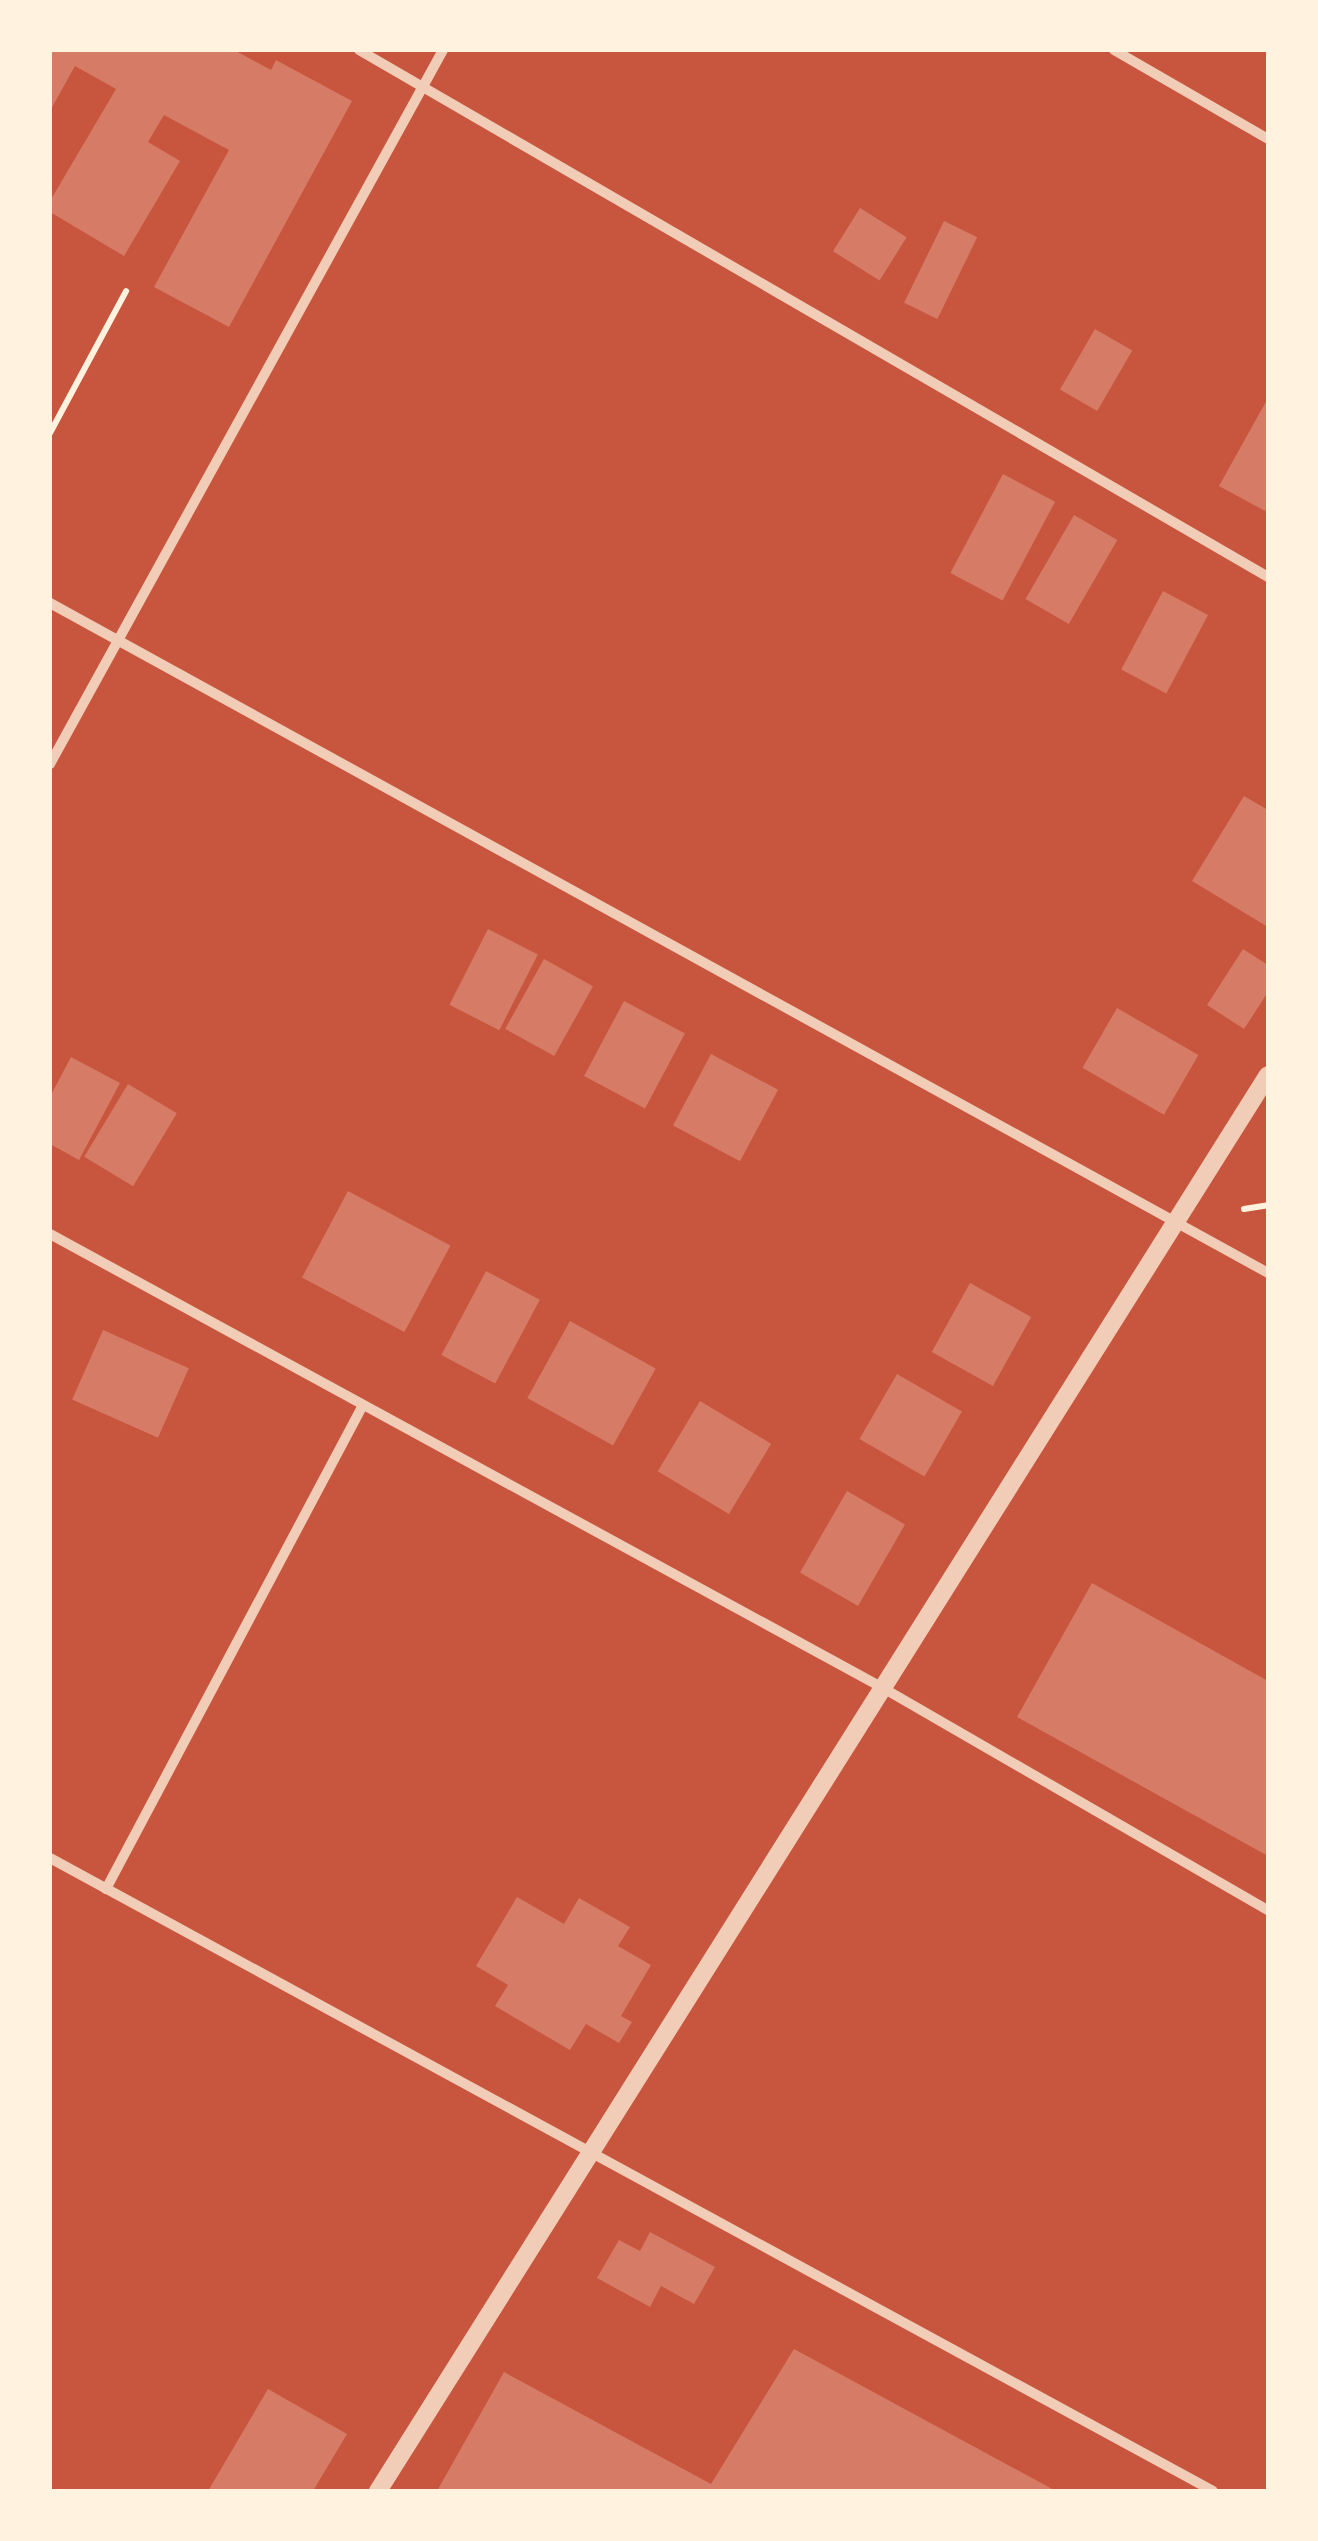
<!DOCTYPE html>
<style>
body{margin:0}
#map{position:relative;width:1318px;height:2541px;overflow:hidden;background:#c8553d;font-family:"Public Sans",sans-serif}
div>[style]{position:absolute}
.building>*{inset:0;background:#d67c66;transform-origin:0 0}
.path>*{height:6px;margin:-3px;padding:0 3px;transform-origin:3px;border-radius:3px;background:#fff3e0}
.minor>*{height:10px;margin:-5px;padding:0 5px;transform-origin:5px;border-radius:5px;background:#f1ccb7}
.tertiary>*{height:18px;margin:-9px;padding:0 9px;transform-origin:9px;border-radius:9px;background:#f1ccb7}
span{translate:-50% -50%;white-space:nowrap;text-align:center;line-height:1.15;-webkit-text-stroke:8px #fff3e0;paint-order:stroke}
.frame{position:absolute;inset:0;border:52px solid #fff3e0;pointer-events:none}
</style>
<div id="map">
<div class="building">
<div style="clip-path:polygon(50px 50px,234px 50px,271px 70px,276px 60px,352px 101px,229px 327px,154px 287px,229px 150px,164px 115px,148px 142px,180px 161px,124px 256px,50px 212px,50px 201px,116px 89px,75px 66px,50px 111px)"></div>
<div style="left:860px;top:208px;width:55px;height:51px;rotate:32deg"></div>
<div style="left:944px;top:221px;width:37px;height:91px;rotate:26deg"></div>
<div style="left:1095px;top:329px;width:43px;height:70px;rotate:30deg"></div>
<div style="clip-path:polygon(1268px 398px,1268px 505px,1265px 511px,1219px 486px)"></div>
<div style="left:1003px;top:474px;width:59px;height:112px;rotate:28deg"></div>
<div style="left:1074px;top:515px;width:50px;height:97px;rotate:30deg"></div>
<div style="left:1163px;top:591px;width:51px;height:89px;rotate:28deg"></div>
<div style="clip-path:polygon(1244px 796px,1268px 810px,1268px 927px,1192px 881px)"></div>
<div style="left:488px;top:929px;width:56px;height:85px;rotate:27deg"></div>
<div style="clip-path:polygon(1243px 949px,1268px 965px,1268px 992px,1244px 1029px,1207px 1005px)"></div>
<div style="left:544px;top:959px;width:56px;height:80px;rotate:29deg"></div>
<div style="left:624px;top:1001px;width:69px;height:85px;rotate:28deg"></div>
<div style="left:1117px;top:1008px;width:94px;height:69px;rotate:30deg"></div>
<div style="left:711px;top:1054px;width:76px;height:81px;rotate:28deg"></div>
<div style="clip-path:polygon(71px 1057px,120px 1083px,79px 1160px,50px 1144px,50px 1097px)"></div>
<div style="left:128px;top:1084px;width:57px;height:85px;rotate:31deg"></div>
<div style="left:348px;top:1191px;width:116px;height:98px;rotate:28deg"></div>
<div style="left:486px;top:1271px;width:61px;height:95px;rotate:28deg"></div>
<div style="left:970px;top:1283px;width:70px;height:79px;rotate:29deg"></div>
<div style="left:570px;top:1321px;width:98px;height:88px;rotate:29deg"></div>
<div style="left:103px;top:1330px;width:94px;height:76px;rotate:24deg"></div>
<div style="left:897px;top:1374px;width:75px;height:75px;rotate:30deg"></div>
<div style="left:700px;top:1401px;width:83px;height:82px;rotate:31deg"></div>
<div style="left:847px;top:1491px;width:67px;height:94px;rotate:30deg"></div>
<div style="clip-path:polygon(1092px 1583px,1268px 1681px,1268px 1856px,1017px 1717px)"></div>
<div style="clip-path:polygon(517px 1897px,564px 1924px,579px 1898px,630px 1927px,618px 1946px,651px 1965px,621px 2016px,632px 2022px,619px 2043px,586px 2024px,570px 2050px,495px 2006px,508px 1985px,476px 1966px)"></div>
<div style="clip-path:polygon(650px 2232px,715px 2267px,694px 2304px,661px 2286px,650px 2307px,597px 2278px,619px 2240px,640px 2251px)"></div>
<div style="clip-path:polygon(794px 2349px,1056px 2491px,437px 2491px,504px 2372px,711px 2484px)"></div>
<div style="clip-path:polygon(268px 2389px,347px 2434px,313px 2491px,208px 2491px)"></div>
</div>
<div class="path">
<div style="left:50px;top:433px;width:161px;rotate:-61.8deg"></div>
<div style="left:1244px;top:1209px;width:24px;rotate:-9deg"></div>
</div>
<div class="minor">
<div style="left:359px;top:50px;width:1051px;rotate:30.1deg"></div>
<div style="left:1114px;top:50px;width:178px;rotate:30deg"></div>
<div style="left:50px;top:603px;width:1390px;rotate:28.81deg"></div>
<div style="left:50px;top:764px;width:815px;rotate:-61.17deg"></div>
<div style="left:50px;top:1234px;width:949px;rotate:28.59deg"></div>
<div style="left:883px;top:1688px;width:444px;rotate:30deg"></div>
<div style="left:50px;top:1858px;width:1324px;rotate:28.56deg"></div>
<div style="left:106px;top:1889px;width:546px;rotate:-62.03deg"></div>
</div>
<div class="tertiary">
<div style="left:378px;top:2491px;width:1672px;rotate:-57.85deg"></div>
</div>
<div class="frame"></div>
</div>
